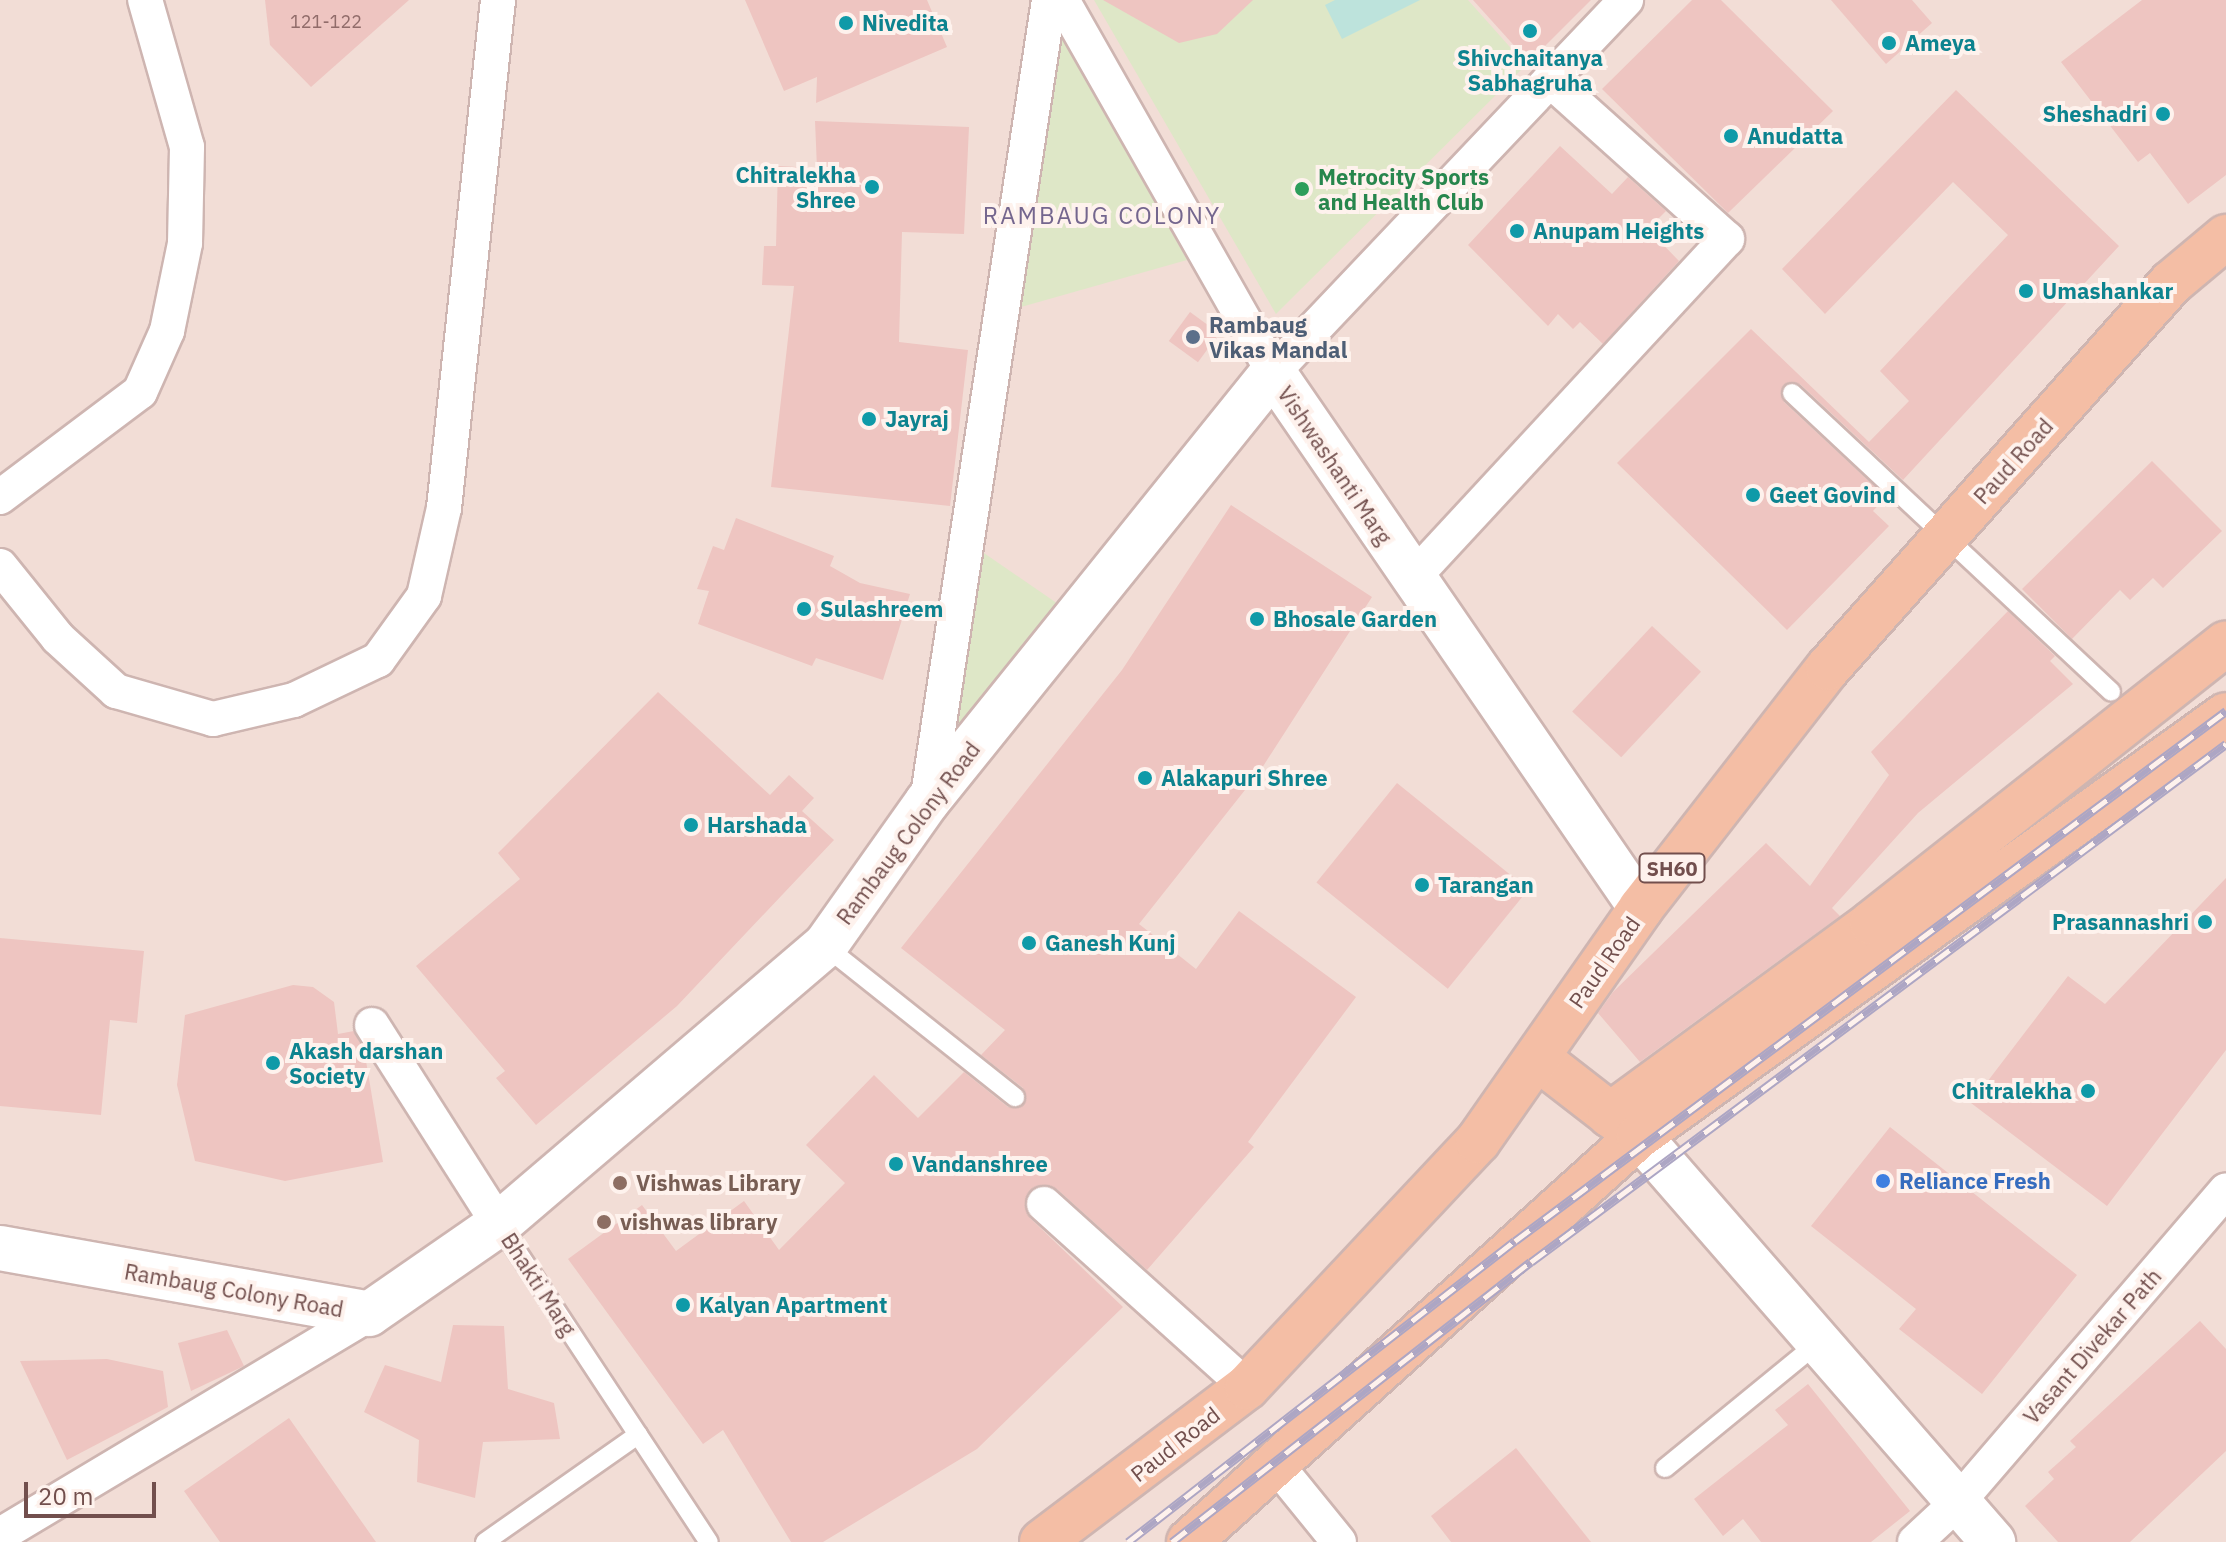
<!DOCTYPE html>
<style>
body{margin:0}
#map{position:relative;width:2226px;height:1542px;overflow:hidden;background:#fbede7;font-family:"IBM Plex Sans",sans-serif}
div>[style]{position:absolute}
.residential>*{inset:0;background:#f2ddd6;transform-origin:0 0}
.green>*{inset:0;background:#dee7c7}
.water>*{inset:0;background:#bde3dc}
.building>*{inset:0;background:#eec5c1;transform-origin:0 0}
.roads{filter:drop-shadow(2px 0 #ceb5b1) drop-shadow(-2px 0 #ceb5b1) drop-shadow(0 2px #ceb5b1) drop-shadow(0 -2px #ceb5b1)}
.lane>*{height:18px;margin:-9px;padding:0 9px;transform-origin:9px;border-radius:9px;background:#fff}
.street>*{height:34px;margin:-17px;padding:0 17px;transform-origin:17px;border-radius:17px;background:#fff}
.secondary>*{height:44px;margin:-22px;padding:0 22px;transform-origin:22px;border-radius:22px;background:#fff}
.primary>*{height:44px;margin:-22px;padding:0 22px;transform-origin:22px;border-radius:22px;background:#f4bea5}
.rail>*{height:9px;margin-top:-4.5px;transform-origin:0;background:repeating-linear-gradient(90deg,#fef2ed 0 18px,#ada6c4 0 36px);box-sizing:border-box;border-block:2px solid #ada6c4}
.dots>*{width:22px;height:22px;translate:-50% -50%;box-sizing:border-box;border:4px solid #fef2ed;border-radius:50%}
span{translate:-50% -50%;white-space:nowrap;text-align:center;line-height:1.15;-webkit-text-stroke:8px #fef2ed;paint-order:stroke}
.number-label{font-size:18px;color:#916c6a}
.number-label span{-webkit-text-stroke-width:0}
.shield-label span{padding:2px 6px;background:#fef2ed;border:2px solid;border-radius:6px;-webkit-text-stroke-width:0}
.shield-label{font-size:20px;color:#724f4d;font-weight:700}
.culture-label{font-size:22px;color:#0d838f;font-weight:700}
.left{translate:0 -50%;text-align:left}
.right{translate:-100% -50%;text-align:right}
.leisure-label{font-size:22px;color:#27864d;font-weight:700}
.service-label{font-size:22px;color:#4e5e75;font-weight:700}
.street-label{font-size:22px;color:#724f4d}
.shop-label{font-size:22px;color:#366cbe;font-weight:700}
.education-label{font-size:22px;color:#785e54;font-weight:700}
.neighbourhood-label{font-size:24px;color:#74668e;letter-spacing:2px}
.scale{position:absolute;left:24px;top:1482px;width:132px;height:36px;box-sizing:border-box;border:4px solid #724f4d;border-top:0;padding-left:10px;font-size:24px;line-height:28px;white-space:nowrap;color:#724f4d;-webkit-text-stroke:6px #fef2ed;paint-order:stroke}
</style>
<div id="map">
<div class="residential">
<div style="left:0;top:0;width:2226px;height:1542px"></div>
</div>
<div class="green">
<div style="clip-path:polygon(1094px 0,1468px 0,1526px 65px,1276px 314px)"></div>
<div style="clip-path:polygon(1061px 31px,1187px 260px,1021px 307px)"></div>
<div style="clip-path:polygon(981px 551px,1061px 606px,956px 737px)"></div>
</div>
<div class="water">
<div style="clip-path:polygon(1335px 0,1420px 0,1342px 39px,1325px 5px)"></div>
</div>
<div class="building">
<div style="clip-path:polygon(265px 0,409px 0,311px 87px,270px 45px)"></div>
<div style="clip-path:polygon(745px 0,927px 0,947px 47px,816px 103px,817px 77px,784px 91px)"></div>
<div style="clip-path:polygon(1103px 0,1253px 0,1217px 34px,1179px 43px)"></div>
<div style="clip-path:polygon(1473px 0,1591px 0,1529px 62px)"></div>
<div style="clip-path:polygon(1692px 0,1721px 0,1833px 111px,1728px 213px,1602px 89px)"></div>
<div style="clip-path:polygon(1831px 0,1912px 0,1932px 23px,1886px 64px)"></div>
<div style="clip-path:polygon(2142px 0,2226px 0,2226px 175px,2188px 204px,2150px 153px,2138px 162px,2061px 62px)"></div>
<div style="clip-path:polygon(1956px 90px,2119px 246px,1903px 480px,1800px 384px,1783px 385px,1784px 402px,1886px 497px,1873px 511px,1889px 526px,1787px 630px,1617px 463px,1751px 329px,1869px 442px,1909px 401px,1880px 371px,2008px 235px,1953px 182px,1825px 314px,1782px 269px)"></div>
<div style="clip-path:polygon(815px 121px,969px 127px,964px 234px,902px 232px,899px 342px,968px 350px,950px 506px,771px 487px,794px 286px,762px 285px,764px 246px,776px 246px,778px 166px,817px 168px)"></div>
<div style="clip-path:polygon(1560px 146px,1612px 194px,1628px 177px,1666px 211px,1648px 229px,1679px 261px,1603px 344px,1580px 322px,1573px 329px,1558px 314px,1548px 326px,1468px 245px)"></div>
<div style="left:1190px;top:312px;width:36px;height:36px;rotate:36deg"></div>
<div style="clip-path:polygon(2152px 461px,2222px 531px,2163px 588px,2153px 578px,2130px 600px,2120px 590px,2072px 639px,2022px 589px)"></div>
<div style="clip-path:polygon(1231px 505px,1372px 597px,1260px 771px,1139px 924px,1196px 969px,1239px 911px,1356px 997px,1248px 1142px,1254px 1147px,1147px 1270px,1057px 1189px,1030px 1190px,1030px 1218px,1123px 1307px,977px 1449px,823px 1542px,791px 1542px,723px 1430px,703px 1444px,568px 1259px,642px 1205px,676px 1251px,744px 1201px,779px 1250px,845px 1183px,806px 1145px,874px 1075px,918px 1118px,964px 1072px,1008px 1107px,1024px 1105px,1023px 1088px,981px 1055px,1005px 1030px,901px 948px,1122px 670px)"></div>
<div style="clip-path:polygon(736px 518px,834px 556px,830px 566px,860px 583px,910px 594px,883px 680px,816px 658px,812px 666px,698px 624px,709px 591px,697px 589px,713px 546px,724px 550px)"></div>
<div style="clip-path:polygon(2008px 611px,2055px 656px,2050px 661px,2073px 684px,1918px 813px,1832px 908px,1840px 916px,1640px 1062px,1598px 1013px,1613px 992px,1766px 843px,1810px 886px,1889px 775px,1871px 752px)"></div>
<div style="left:1652px;top:626px;width:67px;height:117px;rotate:43deg"></div>
<div style="clip-path:polygon(658px 692px,770px 795px,789px 775px,814px 798px,802px 811px,834px 840px,677px 1006px,536px 1125px,496px 1078px,505px 1071px,416px 966px,520px 879px,498px 853px)"></div>
<div style="left:1397px;top:783px;width:169px;height:128px;rotate:39deg"></div>
<div style="clip-path:polygon(2226px 878px,2226px 1050px,2107px 1206px,1971px 1103px,2068px 976px,2105px 1004px)"></div>
<div style="clip-path:polygon(0 938px,144px 951px,137px 1023px,110px 1020px,101px 1115px,0 1106px)"></div>
<div style="clip-path:polygon(293px 985px,313px 987px,334px 1002px,338px 1034px,354px 1031px,364px 1049px,383px 1162px,285px 1181px,195px 1161px,177px 1085px,185px 1015px)"></div>
<div style="clip-path:polygon(1890px 1127px,2077px 1275px,1982px 1394px,1899px 1329px,1916px 1309px,1811px 1226px)"></div>
<div style="clip-path:polygon(2200px 1321px,2226px 1349px,2226px 1451px,2130px 1542px,2058px 1542px,2025px 1506px,2054px 1479px,2048px 1472px,2076px 1447px,2070px 1441px)"></div>
<div style="clip-path:polygon(453px 1325px,504px 1326px,508px 1389px,554px 1403px,560px 1439px,483px 1442px,475px 1498px,417px 1482px,419px 1440px,364px 1412px,385px 1365px,441px 1382px)"></div>
<div style="clip-path:polygon(227px 1330px,244px 1366px,191px 1391px,178px 1343px)"></div>
<div style="clip-path:polygon(107px 1359px,163px 1371px,168px 1407px,67px 1460px,20px 1361px)"></div>
<div style="clip-path:polygon(1808px 1384px,1910px 1511px,1871px 1542px,1761px 1542px,1743px 1519px,1723px 1536px,1694px 1499px,1788px 1425px,1775px 1410px)"></div>
<div style="clip-path:polygon(289px 1418px,352px 1508px,376px 1542px,220px 1542px,184px 1491px)"></div>
<div style="clip-path:polygon(1516px 1448px,1591px 1542px,1451px 1542px,1431px 1516px)"></div>
</div>
<div class="roads">
<div class="lane">
<div style="left:1792px;top:393px;width:437px;rotate:43.1deg"></div>
<div style="left:825px;top:946px;width:243px;rotate:38.5deg"></div>
<div style="left:499px;top:1224px;width:381px;rotate:56.6deg"></div>
<div style="left:1665px;top:1468px;width:199px;rotate:-39.3deg"></div>
<div style="left:485px;top:1542px;width:187px;rotate:-35deg"></div>
</div>
<div class="street">
<div style="left:1062px;top:0;width:428px;rotate:60.4deg"></div>
<div style="left:1273px;top:372px;width:513px;rotate:-46.5deg"></div>
<div style="left:0;top:497px;width:175px;rotate:-36.9deg"></div>
<div style="left:140px;top:392px;width:67px;rotate:-66.1deg"></div>
<div style="left:167px;top:331px;width:90px;rotate:-78.4deg"></div>
<div style="left:185px;top:243px;width:96px;rotate:-88.8deg"></div>
<div style="left:187px;top:147px;width:153px;rotate:-105.9deg"></div>
<div style="left:0;top:566px;width:92px;rotate:51.1deg"></div>
<div style="left:58px;top:638px;width:79px;rotate:42.4deg"></div>
<div style="left:116px;top:691px;width:101px;rotate:16.1deg"></div>
<div style="left:213px;top:719px;width:83px;rotate:-13.2deg"></div>
<div style="left:294px;top:700px;width:93px;rotate:-25.5deg"></div>
<div style="left:378px;top:660px;width:79px;rotate:-54.3deg"></div>
<div style="left:424px;top:596px;width:90px;rotate:-77.2deg"></div>
<div style="left:444px;top:508px;width:511px;rotate:-83.93deg"></div>
<div style="left:1411px;top:580px;width:465px;rotate:-47.2deg"></div>
<div style="left:1727px;top:239px;width:238px;rotate:-138.1deg"></div>
<div style="left:927px;top:802px;width:811px;rotate:-81.35deg"></div>
<div style="left:372px;top:1025px;width:236px;rotate:57.5deg"></div>
<div style="left:1044px;top:1204px;width:273px;rotate:42deg"></div>
<div style="left:1274px;top:1462px;width:103px;rotate:50.9deg"></div>
<div style="left:0;top:1535px;width:430px;rotate:-30.9deg"></div>
<div style="left:1915px;top:1542px;width:59px;rotate:-42.9deg"></div>
<div style="left:1958px;top:1502px;width:411px;rotate:-49.3deg"></div>
</div>
<div class="secondary">
<div style="left:1639px;top:1136px;width:539px;rotate:48.91deg"></div>
<div style="left:0;top:1248px;width:375px;rotate:10.1deg"></div>
<div style="left:369px;top:1314px;width:158px;rotate:-34.7deg"></div>
<div style="left:499px;top:1224px;width:428px;rotate:-40.5deg"></div>
<div style="left:825px;top:946px;width:176px;rotate:-54.7deg"></div>
<div style="left:927px;top:802px;width:552px;rotate:-51.18deg"></div>
<div style="left:1273px;top:372px;width:650px;rotate:55.53deg"></div>
</div>
<div class="primary">
<div style="left:1540px;top:1060px;width:119px;rotate:37.8deg"></div>
<div style="left:1610px;top:1115px;width:325px;rotate:-36.2deg"></div>
<div style="left:1872px;top:923px;width:451px;rotate:-38.3deg"></div>
<div style="left:1042px;top:1542px;width:257px;rotate:-37.1deg"></div>
<div style="left:1247px;top:1387px;width:337px;rotate:-46.8deg"></div>
<div style="left:1478px;top:1141px;width:284px;rotate:-55deg"></div>
<div style="left:1641px;top:908px;width:304px;rotate:-52.1deg"></div>
<div style="left:1828px;top:668px;width:516px;rotate:-48.3deg"></div>
<div style="left:2171px;top:283px;width:72px;rotate:-39.9deg"></div>
<div style="left:1189px;top:1542px;width:606px;rotate:-42.06deg"></div>
<div style="left:1639px;top:1136px;width:722px;rotate:-35.65deg"></div>
</div>
</div>
<div class="rail">
<div style="left:1128px;top:1542px;width:490px;rotate:-37.9deg"></div>
<div style="left:1515px;top:1241px;width:887px;rotate:-36.7deg"></div>
<div style="left:1172px;top:1542px;width:455px;rotate:-38deg"></div>
<div style="left:1531px;top:1262px;width:867px;rotate:-36.7deg"></div>
</div>
<div class="dots">
<div style="left:846px;top:23px;background:#0f9aa8"></div>
<div style="left:1530px;top:31px;background:#0f9aa8"></div>
<div style="left:1889px;top:43px;background:#0f9aa8"></div>
<div style="left:2163px;top:114px;background:#0f9aa8"></div>
<div style="left:1731px;top:136px;background:#0f9aa8"></div>
<div style="left:872px;top:187px;background:#0f9aa8"></div>
<div style="left:1302px;top:189px;background:#2e9e5b"></div>
<div style="left:1517px;top:231px;background:#0f9aa8"></div>
<div style="left:2026px;top:291px;background:#0f9aa8"></div>
<div style="left:1193px;top:337px;background:#5c6f8a"></div>
<div style="left:869px;top:419px;background:#0f9aa8"></div>
<div style="left:1753px;top:495px;background:#0f9aa8"></div>
<div style="left:804px;top:609px;background:#0f9aa8"></div>
<div style="left:1257px;top:619px;background:#0f9aa8"></div>
<div style="left:1145px;top:778px;background:#0f9aa8"></div>
<div style="left:691px;top:825px;background:#0f9aa8"></div>
<div style="left:1422px;top:885px;background:#0f9aa8"></div>
<div style="left:2205px;top:922px;background:#0f9aa8"></div>
<div style="left:1029px;top:943px;background:#0f9aa8"></div>
<div style="left:273px;top:1063px;background:#0f9aa8"></div>
<div style="left:2088px;top:1091px;background:#0f9aa8"></div>
<div style="left:896px;top:1164px;background:#0f9aa8"></div>
<div style="left:1883px;top:1181px;background:#3f7fe0"></div>
<div style="left:620px;top:1183px;background:#8d6e63"></div>
<div style="left:604px;top:1222px;background:#8d6e63"></div>
<div style="left:683px;top:1305px;background:#0f9aa8"></div>
</div>
<div class="number-label">
<span style="left:326px;top:22px">121-122</span>
</div>
<div class="shield-label">
<span style="left:1672px;top:868px">SH60</span>
</div>
<div class="culture-label">
<span class="left" style="left:862px;top:23px">Nivedita</span>
<span class="left" style="left:1905px;top:43px">Ameya</span>
<span style="left:1530px;top:70px">Shivchaitanya<br>Sabhagruha</span>
<span class="right" style="left:2147px;top:114px">Sheshadri</span>
<span class="left" style="left:1747px;top:136px">Anudatta</span>
<span class="right" style="left:856px;top:187px">Chitralekha<br>Shree</span>
<span class="left" style="left:1533px;top:231px">Anupam Heights</span>
<span class="left" style="left:2042px;top:291px">Umashankar</span>
<span class="left" style="left:885px;top:419px">Jayraj</span>
<span class="left" style="left:1769px;top:495px">Geet Govind</span>
<span class="left" style="left:820px;top:609px">Sulashreem</span>
<span class="left" style="left:1273px;top:619px">Bhosale Garden</span>
<span class="left" style="left:1161px;top:778px">Alakapuri Shree</span>
<span class="left" style="left:707px;top:825px">Harshada</span>
<span class="left" style="left:1438px;top:885px">Tarangan</span>
<span class="right" style="left:2189px;top:922px">Prasannashri</span>
<span class="left" style="left:1045px;top:943px">Ganesh Kunj</span>
<span class="left" style="left:289px;top:1063px">Akash darshan<br>Society</span>
<span class="right" style="left:2072px;top:1091px">Chitralekha</span>
<span class="left" style="left:912px;top:1164px">Vandanshree</span>
<span class="left" style="left:699px;top:1305px">Kalyan Apartment</span>
</div>
<div class="leisure-label">
<span class="left" style="left:1318px;top:189px">Metrocity Sports<br>and Health Club</span>
</div>
<div class="service-label">
<span class="left" style="left:1209px;top:337px">Rambaug<br>Vikas Mandal</span>
</div>
<div class="street-label">
<span style="left:2013px;top:461px;rotate:-48deg">Paud Road</span>
<span style="left:1335px;top:465px;rotate:56deg">Vishwashanti Marg</span>
<span style="left:908px;top:833px;rotate:-53deg">Rambaug Colony Road</span>
<span style="left:1604px;top:962px;rotate:-55deg">Paud Road</span>
<span style="left:539px;top:1284px;rotate:57deg">Bhakti Marg</span>
<span style="left:234px;top:1290px;rotate:10deg">Rambaug Colony Road</span>
<span style="left:2092px;top:1346px;rotate:-49deg">Vasant Divekar Path</span>
<span style="left:1175px;top:1444px;rotate:-38deg">Paud Road</span>
</div>
<div class="shop-label">
<span class="left" style="left:1899px;top:1181px">Reliance Fresh</span>
</div>
<div class="education-label">
<span class="left" style="left:636px;top:1183px">Vishwas Library</span>
<span class="left" style="left:620px;top:1222px">vishwas library</span>
</div>
<div class="neighbourhood-label">
<span style="left:1102px;top:216px">RAMBAUG COLONY</span>
</div>
<div class="scale">20 m</div>
</div>
